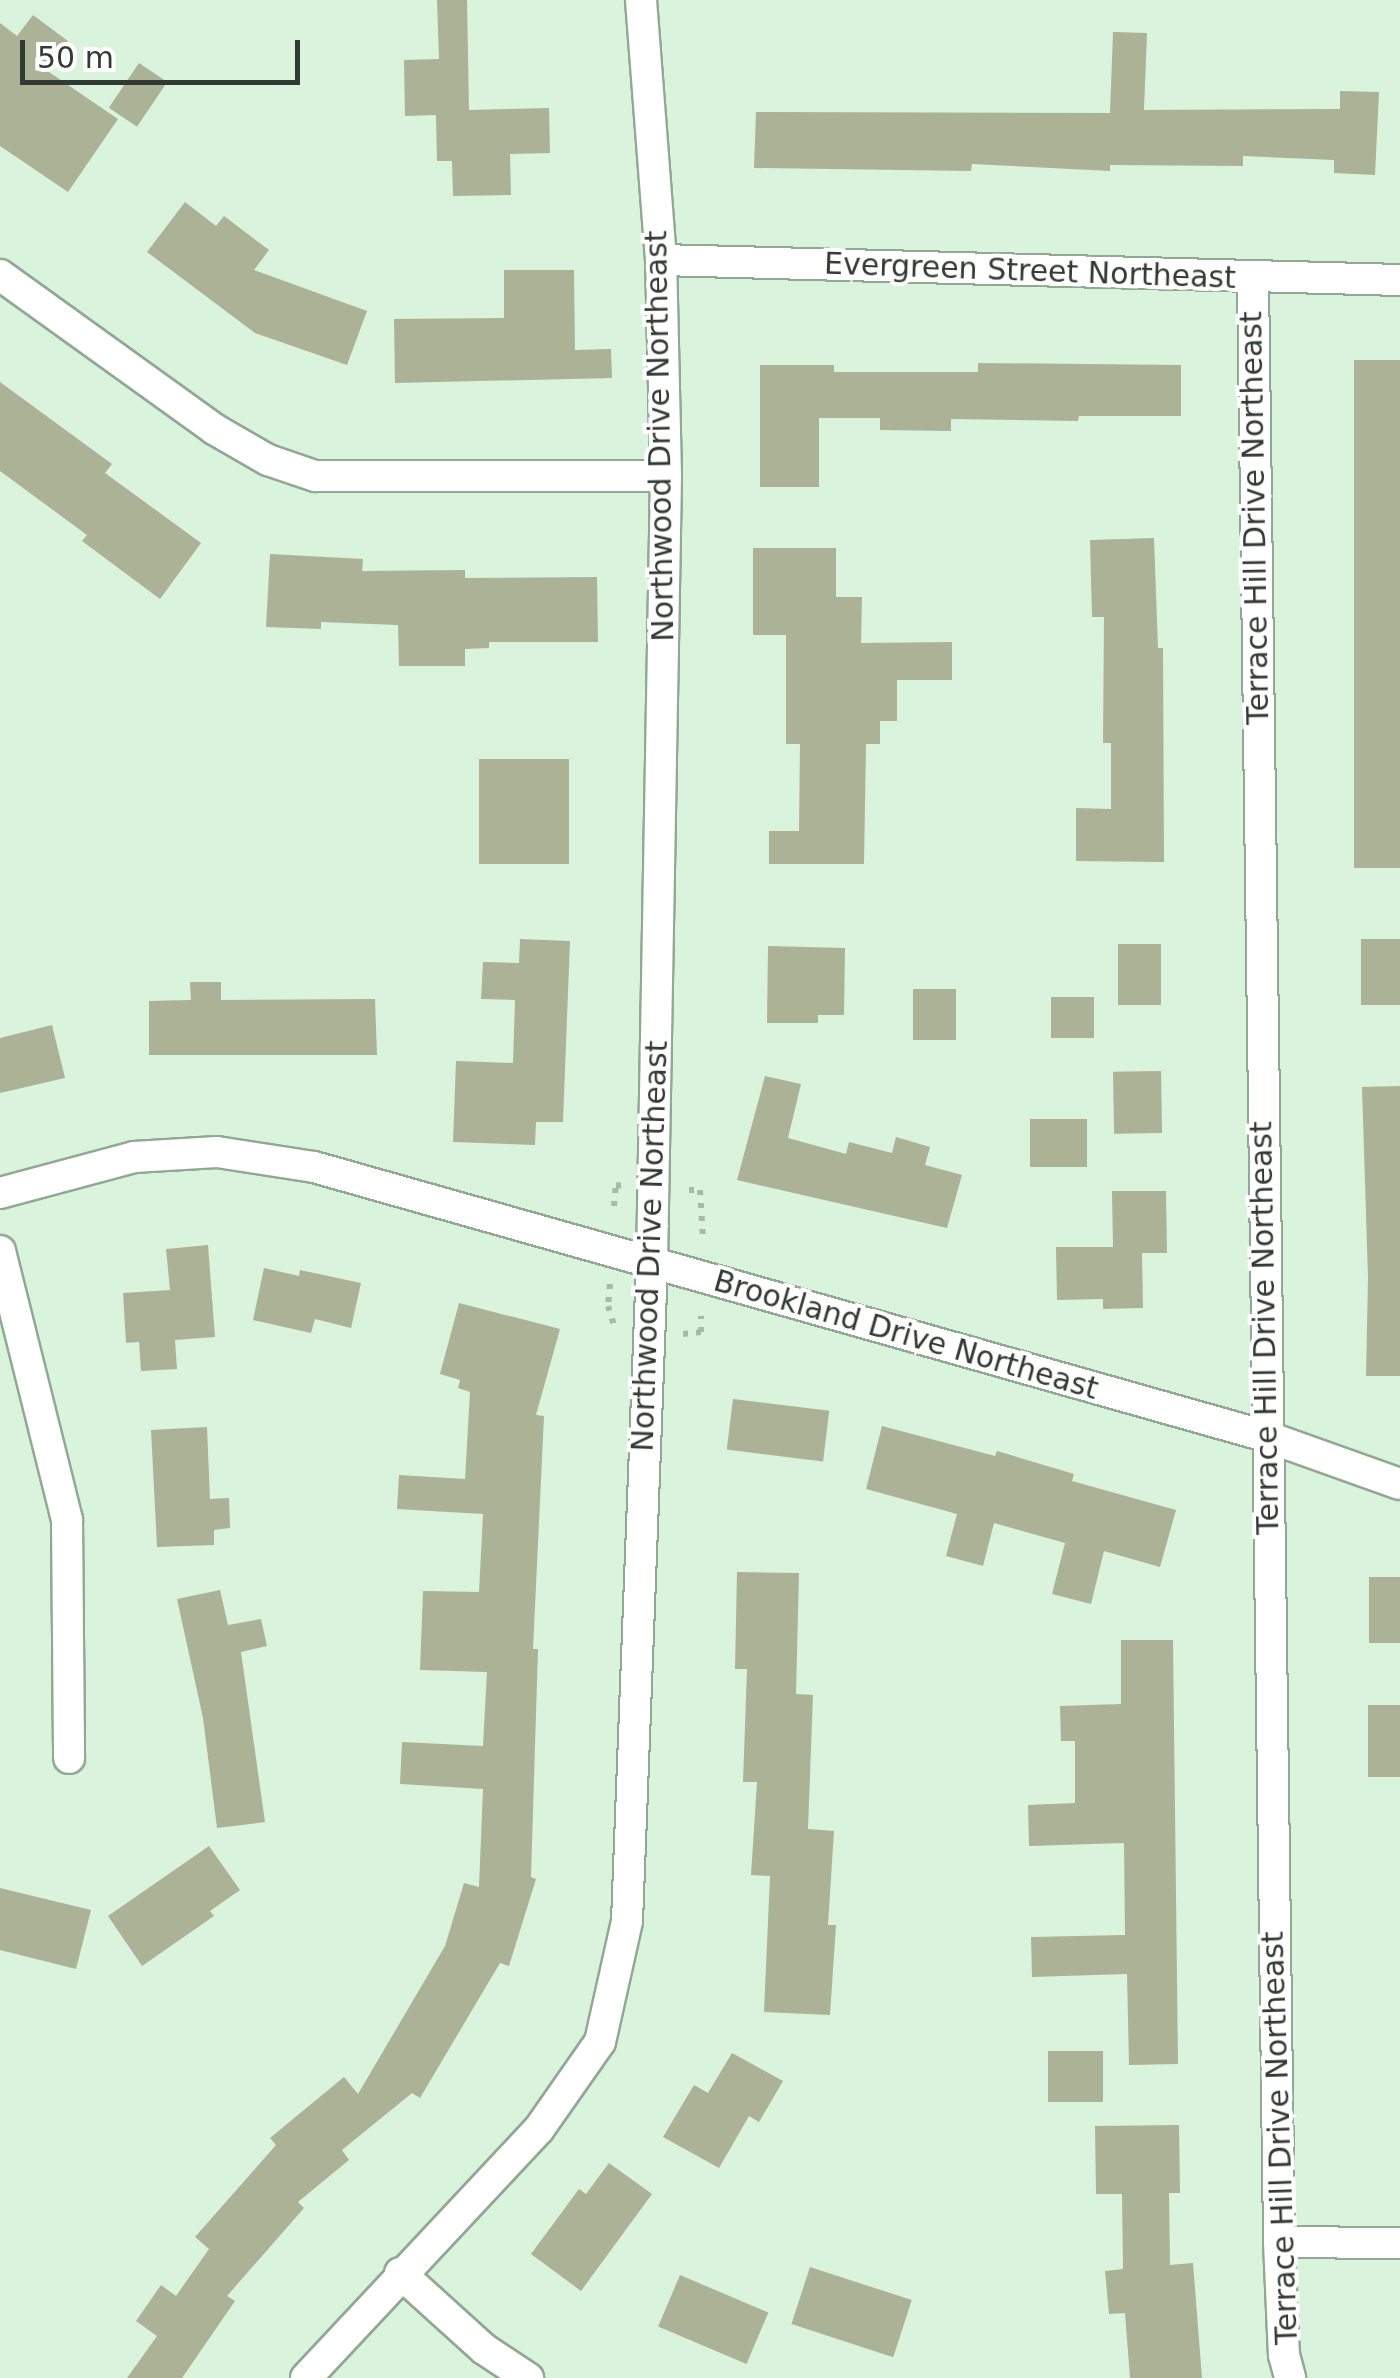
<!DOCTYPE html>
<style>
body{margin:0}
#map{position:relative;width:1400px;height:2378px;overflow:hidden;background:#daf3dc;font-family:"DejaVu Sans",sans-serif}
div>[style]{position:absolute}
.building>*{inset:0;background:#acb296;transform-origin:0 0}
.path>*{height:6px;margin-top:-3px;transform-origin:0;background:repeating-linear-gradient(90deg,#a6baa8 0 5px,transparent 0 13px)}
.roads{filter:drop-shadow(2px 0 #91a893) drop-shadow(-2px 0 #91a893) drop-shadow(0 2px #91a893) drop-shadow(0 -2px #91a893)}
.minor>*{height:30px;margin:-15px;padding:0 15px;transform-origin:15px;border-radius:15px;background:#fff}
span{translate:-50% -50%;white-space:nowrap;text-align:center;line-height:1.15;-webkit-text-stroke:8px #fff;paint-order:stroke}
.street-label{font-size:30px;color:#323b33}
.scale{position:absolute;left:20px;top:40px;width:280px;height:45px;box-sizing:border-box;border:5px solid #323b33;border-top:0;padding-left:12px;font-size:30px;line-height:35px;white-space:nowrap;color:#323b33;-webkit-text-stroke:8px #fff;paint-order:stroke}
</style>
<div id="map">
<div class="building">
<div style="clip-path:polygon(437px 0,467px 0,469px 110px,549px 108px,550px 153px,510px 154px,511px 195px,453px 196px,452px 161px,437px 161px,436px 115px,405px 116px,404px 60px,439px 59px)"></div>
<div style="clip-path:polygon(33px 15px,68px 41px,46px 70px,118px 119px,68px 192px,0 146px,0 23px,17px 36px)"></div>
<div style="clip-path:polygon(1113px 32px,1147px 33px,1144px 110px,1340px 109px,1340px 91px,1379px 92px,1375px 175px,1334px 173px,1334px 160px,1243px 156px,1243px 166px,1110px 165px,1110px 171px,972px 164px,971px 171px,754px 168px,756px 112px,1110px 113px)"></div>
<div style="left:139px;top:63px;width:34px;height:54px;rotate:34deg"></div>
<div style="clip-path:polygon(185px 202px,216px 226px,224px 216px,269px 250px,254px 270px,367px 311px,347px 365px,255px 333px,147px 252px)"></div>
<div style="clip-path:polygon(504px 270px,574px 270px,575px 350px,611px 349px,612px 378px,395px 383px,394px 319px,504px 318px)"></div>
<div style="left:1400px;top:360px;width:508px;height:46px;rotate:90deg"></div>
<div style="clip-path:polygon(978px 363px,1181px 365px,1181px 416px,1079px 416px,1078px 421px,951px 419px,951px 431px,880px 430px,880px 418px,819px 418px,819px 487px,760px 487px,760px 365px,834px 365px,834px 372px,978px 372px)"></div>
<div style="clip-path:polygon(0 382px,112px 464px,105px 473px,201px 543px,160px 599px,82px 541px,87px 535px,0 471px)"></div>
<div style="clip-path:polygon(1154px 538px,1158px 648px,1163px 648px,1164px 862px,1076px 861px,1076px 808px,1111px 809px,1111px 743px,1103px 743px,1104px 617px,1092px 617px,1090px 540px)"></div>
<div style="clip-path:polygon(753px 548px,836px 548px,836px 597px,862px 597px,861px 643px,952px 642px,952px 680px,897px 680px,897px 721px,880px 721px,880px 744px,866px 744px,864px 864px,769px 864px,769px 831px,799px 831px,800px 744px,786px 744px,786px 635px,753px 635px)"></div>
<div style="clip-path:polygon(270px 554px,363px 559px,362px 571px,465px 570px,465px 578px,597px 577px,598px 642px,489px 642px,489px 648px,465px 649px,465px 666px,399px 666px,398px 625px,321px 622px,321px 629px,266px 627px)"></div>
<div style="left:569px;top:759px;width:105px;height:90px;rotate:90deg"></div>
<div style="clip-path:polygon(520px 939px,570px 941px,563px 1122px,536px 1122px,535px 1145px,453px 1142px,456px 1061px,513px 1063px,515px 1000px,481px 999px,483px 962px,519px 963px)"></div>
<div style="left:1361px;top:939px;width:39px;height:66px"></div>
<div style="left:1118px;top:944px;width:43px;height:61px"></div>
<div style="clip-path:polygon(768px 946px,845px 948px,844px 1015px,818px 1015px,818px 1023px,767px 1023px)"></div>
<div style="clip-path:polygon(190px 982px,221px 982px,221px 1000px,375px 999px,377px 1055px,149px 1055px,149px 1001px,191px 1000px)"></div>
<div style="left:913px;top:989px;width:43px;height:51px"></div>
<div style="left:1051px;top:997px;width:43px;height:41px"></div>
<div style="clip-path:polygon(52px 1025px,65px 1078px,0 1093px,0 1038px)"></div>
<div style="left:1161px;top:1071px;width:62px;height:48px;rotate:89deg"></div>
<div style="clip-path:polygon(765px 1076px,801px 1084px,788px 1138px,846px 1154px,849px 1142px,892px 1153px,896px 1137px,930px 1147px,925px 1165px,962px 1175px,947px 1228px,737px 1180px)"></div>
<div style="clip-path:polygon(1400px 1086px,1400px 1376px,1366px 1376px,1368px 1277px,1362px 1087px)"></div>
<div style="left:1030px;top:1119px;width:57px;height:48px"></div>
<div style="clip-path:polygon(1112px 1191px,1166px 1191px,1167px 1253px,1142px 1253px,1143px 1308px,1103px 1309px,1103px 1299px,1057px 1300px,1056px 1247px,1113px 1247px)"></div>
<div style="clip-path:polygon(208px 1245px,215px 1337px,175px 1340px,177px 1369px,141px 1371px,139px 1342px,126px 1343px,123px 1293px,170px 1290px,166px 1249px)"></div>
<div style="clip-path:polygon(264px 1268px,299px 1276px,300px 1270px,361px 1283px,351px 1328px,315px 1319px,311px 1333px,253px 1320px)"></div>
<div style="clip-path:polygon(459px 1303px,560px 1329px,536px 1415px,544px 1416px,533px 1649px,538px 1649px,531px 1877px,536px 1879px,509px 1966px,500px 1963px,420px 2098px,412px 2093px,342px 2150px,349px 2160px,298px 2202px,304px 2208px,227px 2296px,235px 2301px,182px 2378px,127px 2378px,157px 2336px,136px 2321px,161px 2285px,176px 2296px,209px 2249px,195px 2237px,276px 2145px,270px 2138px,344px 2077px,358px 2094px,445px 1946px,464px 1883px,479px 1887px,483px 1789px,400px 1784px,402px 1742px,483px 1746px,487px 1672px,420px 1670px,423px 1591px,479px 1592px,483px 1514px,397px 1509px,399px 1475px,465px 1479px,470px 1392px,458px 1388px,460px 1380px,440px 1374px)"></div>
<div style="left:733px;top:1399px;width:97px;height:51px;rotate:7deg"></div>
<div style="clip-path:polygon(882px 1426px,995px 1456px,997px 1451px,1074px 1474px,1072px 1481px,1176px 1510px,1160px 1567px,1104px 1551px,1091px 1604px,1052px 1594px,1065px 1543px,994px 1523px,983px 1566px,946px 1556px,957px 1514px,866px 1489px)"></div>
<div style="clip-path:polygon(207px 1427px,210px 1499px,229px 1498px,230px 1528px,214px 1530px,214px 1545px,157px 1547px,151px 1430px)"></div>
<div style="clip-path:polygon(737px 1572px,799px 1573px,796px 1694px,813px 1695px,808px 1829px,834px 1831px,828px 1925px,836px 1925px,830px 2015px,764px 2012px,770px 1876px,751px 1875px,757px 1782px,743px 1782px,747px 1669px,735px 1669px)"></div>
<div style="left:1400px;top:1577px;width:66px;height:31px;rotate:90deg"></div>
<div style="clip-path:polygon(220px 1590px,228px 1625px,261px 1619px,267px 1646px,241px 1652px,265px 1822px,217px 1828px,203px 1718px,177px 1599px)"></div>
<div style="clip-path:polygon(1121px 1640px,1173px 1640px,1178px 2064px,1129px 2065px,1127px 1974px,1032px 1977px,1031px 1937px,1125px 1935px,1124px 1843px,1029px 1846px,1028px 1805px,1075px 1803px,1075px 1741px,1061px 1741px,1060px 1706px,1121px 1704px)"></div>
<div style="left:1368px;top:1705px;width:32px;height:72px"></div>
<div style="clip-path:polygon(209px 1846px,240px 1890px,210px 1911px,214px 1916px,142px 1966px,108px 1916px)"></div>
<div style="clip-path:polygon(0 1888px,91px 1910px,76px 1969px,0 1950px)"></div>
<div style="left:1048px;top:2051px;width:55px;height:51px"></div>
<div style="clip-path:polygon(732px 2053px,783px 2081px,759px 2122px,749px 2116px,719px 2168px,663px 2137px,694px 2085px,708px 2093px)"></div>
<div style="clip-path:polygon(1179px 2125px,1180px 2193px,1169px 2193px,1170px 2265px,1193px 2263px,1202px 2378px,1130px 2378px,1125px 2313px,1109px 2314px,1105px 2271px,1123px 2269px,1122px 2194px,1096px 2194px,1095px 2126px)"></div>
<div style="clip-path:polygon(609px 2163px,652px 2194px,581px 2291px,531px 2254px,579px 2189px,586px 2194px)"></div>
<div style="left:810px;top:2267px;width:107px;height:60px;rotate:18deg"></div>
<div style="left:680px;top:2275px;width:96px;height:56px;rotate:23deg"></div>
</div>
<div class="path">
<div style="left:689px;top:1190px;width:11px"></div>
<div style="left:700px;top:1190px;width:49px;rotate:86.5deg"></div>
<div style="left:614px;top:1206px;width:21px;rotate:-85deg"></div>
<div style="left:616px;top:1185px;width:8px;rotate:7deg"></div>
<div style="left:610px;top:1284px;width:22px;rotate:95deg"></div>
<div style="left:608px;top:1306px;width:21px;rotate:73deg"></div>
<div style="left:683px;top:1334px;width:18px;rotate:-6deg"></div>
<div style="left:701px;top:1332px;width:16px;rotate:-90deg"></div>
</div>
<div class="roads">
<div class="minor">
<div style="left:661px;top:260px;width:739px;rotate:1.55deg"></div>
<div style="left:0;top:275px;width:264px;rotate:35.7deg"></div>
<div style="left:214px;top:429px;width:62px;rotate:29.9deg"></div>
<div style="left:268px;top:460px;width:50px;rotate:18.8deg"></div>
<div style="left:315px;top:476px;width:351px"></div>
<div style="left:1253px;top:278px;width:1964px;rotate:89.24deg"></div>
<div style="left:1279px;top:2242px;width:113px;rotate:87.5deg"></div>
<div style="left:1284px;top:2355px;width:24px;rotate:75deg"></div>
<div style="left:0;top:1193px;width:139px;rotate:-15deg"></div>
<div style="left:134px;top:1157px;width:83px;rotate:-3.4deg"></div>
<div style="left:217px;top:1152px;width:98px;rotate:8.8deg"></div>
<div style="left:314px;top:1167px;width:988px;rotate:15.79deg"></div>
<div style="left:1265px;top:1436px;width:143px;rotate:19.6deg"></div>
<div style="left:0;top:1251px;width:277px;rotate:76deg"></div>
<div style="left:67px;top:1520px;width:238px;rotate:89.5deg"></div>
<div style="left:1279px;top:2242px;width:121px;rotate:0.5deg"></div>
<div style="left:400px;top:2273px;width:113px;rotate:42.1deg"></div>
<div style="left:484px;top:2349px;width:53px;rotate:33.4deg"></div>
<div style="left:306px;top:2378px;width:341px;rotate:-46.9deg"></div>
<div style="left:539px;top:2129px;width:106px;rotate:-55deg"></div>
<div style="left:600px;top:2042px;width:124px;rotate:-77.4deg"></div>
<div style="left:627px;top:1921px;width:658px;rotate:-87.82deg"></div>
<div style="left:652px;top:1263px;width:787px;rotate:-88.98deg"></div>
<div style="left:666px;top:476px;width:216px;rotate:-91.3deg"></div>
<div style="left:661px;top:260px;width:261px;rotate:-94.4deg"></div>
</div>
</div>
<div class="street-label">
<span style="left:1030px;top:271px;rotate:2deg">Evergreen Street Northeast</span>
<span style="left:660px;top:436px;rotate:-91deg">Northwood Drive Northeast</span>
<span style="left:1255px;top:518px;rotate:-91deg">Terrace Hill Drive Northeast</span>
<span style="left:650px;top:1246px;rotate:-88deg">Northwood Drive Northeast</span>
<span style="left:1265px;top:1328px;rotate:-91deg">Terrace Hill Drive Northeast</span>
<span style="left:906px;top:1335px;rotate:16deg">Brookland Drive Northeast</span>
<span style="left:1280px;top:2138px;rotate:-92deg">Terrace Hill Drive Northeast</span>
</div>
<div class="scale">50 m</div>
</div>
